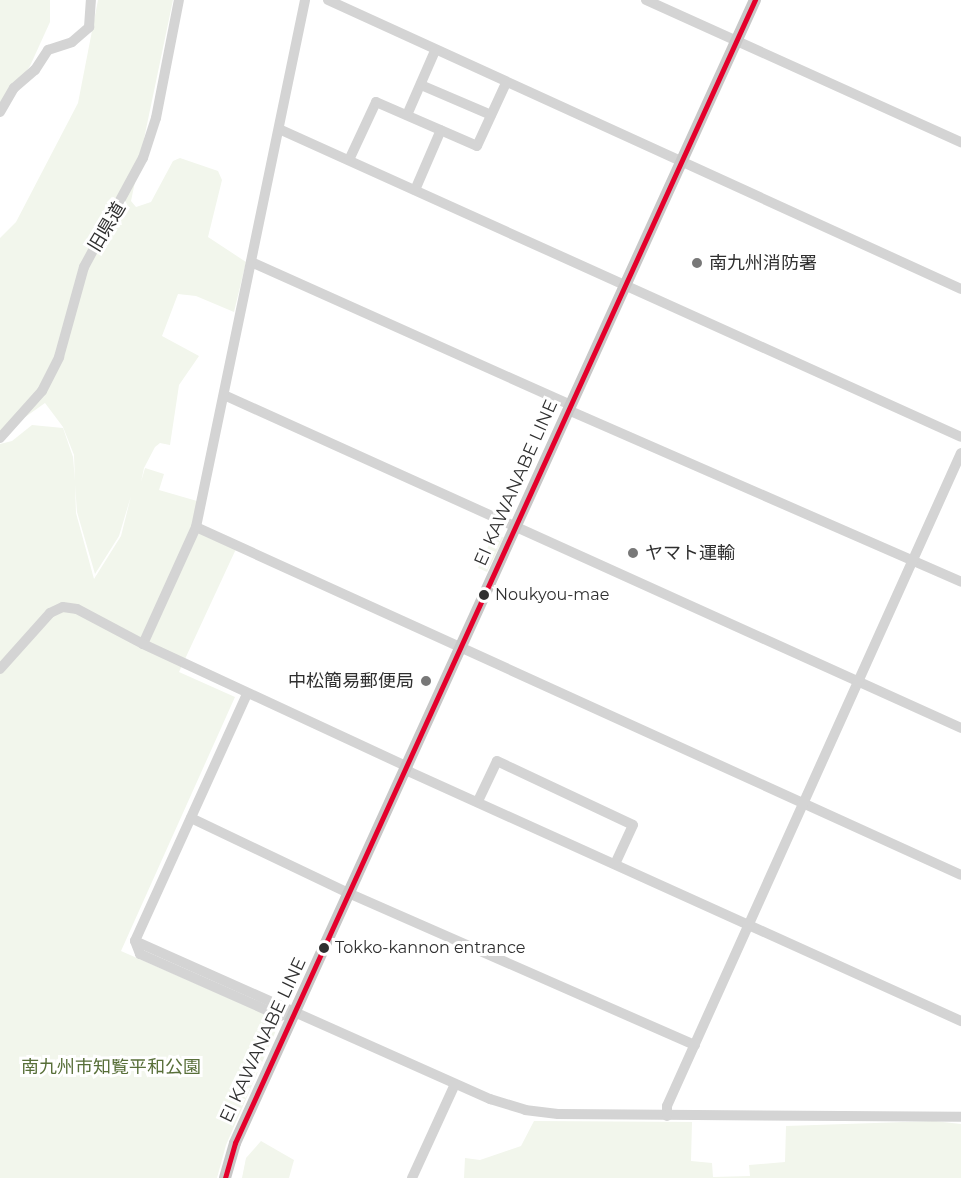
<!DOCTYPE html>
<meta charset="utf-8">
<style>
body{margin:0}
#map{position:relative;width:961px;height:1178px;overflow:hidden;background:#fff;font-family:Montserrat,"Noto Sans JP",sans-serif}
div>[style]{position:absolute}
.green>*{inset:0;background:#f2f6ec}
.minor>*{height:10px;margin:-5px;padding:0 5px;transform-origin:5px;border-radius:5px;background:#d4d4d4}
.major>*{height:12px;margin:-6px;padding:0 6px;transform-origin:6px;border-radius:6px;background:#c8c8c8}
.bus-1>*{height:4.5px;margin:-2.25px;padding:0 2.25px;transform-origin:2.25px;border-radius:2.25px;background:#e4002b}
.dots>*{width:16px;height:16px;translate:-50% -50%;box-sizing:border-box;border:3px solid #fff;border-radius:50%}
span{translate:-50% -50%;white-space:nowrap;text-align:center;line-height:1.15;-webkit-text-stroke:6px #fff;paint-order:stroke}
.bus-label{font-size:16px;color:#303030}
.left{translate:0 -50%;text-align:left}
.street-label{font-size:18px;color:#303030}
.poi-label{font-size:18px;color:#303030}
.right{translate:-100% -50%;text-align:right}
.park-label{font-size:18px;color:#586f39}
</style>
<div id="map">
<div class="green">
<div style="clip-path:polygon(0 0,50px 0,50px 22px,30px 66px,0 106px)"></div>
<div style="clip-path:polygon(evenodd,98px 0,173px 0,131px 201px,136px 207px,151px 202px,173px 161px,180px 158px,218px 171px,222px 180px,208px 237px,246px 262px,234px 312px,196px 296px,178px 294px,162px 336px,199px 356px,179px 385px,170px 445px,160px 443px,155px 447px,144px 468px,141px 482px,145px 468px,164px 474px,159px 490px,197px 501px,191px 529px,236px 549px,179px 672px,235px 697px,121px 951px,270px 1016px,278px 1026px,226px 1145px,217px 1178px,0 1178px,0 444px,12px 441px,32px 425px,63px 428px,73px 457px,75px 481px,74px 455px,63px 427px,45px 403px,0 435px,0 238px,16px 222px,78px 103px,98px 0,75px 484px,77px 512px,95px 574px,119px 536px,131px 496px,121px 536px,94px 579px,76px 513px,75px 484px)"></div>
<div style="clip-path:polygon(493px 536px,504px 537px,487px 572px,478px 568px)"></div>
<div style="clip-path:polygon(534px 1121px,692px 1122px,691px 1161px,712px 1163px,713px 1177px,750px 1176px,749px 1165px,785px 1162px,786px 1126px,934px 1121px,961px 1124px,961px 1178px,464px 1178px,465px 1158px,480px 1160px,521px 1146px)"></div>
<div style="clip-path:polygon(261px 1141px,294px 1160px,289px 1178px,242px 1178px,246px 1158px)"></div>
</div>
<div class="minor">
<div style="left:328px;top:0;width:696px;rotate:24.54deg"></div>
<div style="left:646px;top:0;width:346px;rotate:24.3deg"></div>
<div style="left:421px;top:85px;width:76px;rotate:23.2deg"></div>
<div style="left:0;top:112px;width:28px;rotate:-60deg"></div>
<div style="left:14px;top:88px;width:28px;rotate:-41deg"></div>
<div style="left:35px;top:70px;width:24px;rotate:-57deg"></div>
<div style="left:48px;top:50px;width:25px;rotate:-18deg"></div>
<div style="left:72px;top:42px;width:23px;rotate:-41deg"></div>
<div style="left:89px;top:27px;width:27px;rotate:-86deg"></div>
<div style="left:407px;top:115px;width:70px;rotate:-66.4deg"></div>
<div style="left:279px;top:129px;width:748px;rotate:24.3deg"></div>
<div style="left:349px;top:160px;width:64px;rotate:-65deg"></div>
<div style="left:376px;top:102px;width:110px;rotate:23.5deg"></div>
<div style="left:477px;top:146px;width:69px;rotate:-65.3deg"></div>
<div style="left:415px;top:190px;width:65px;rotate:-66.6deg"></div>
<div style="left:251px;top:262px;width:350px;rotate:24.1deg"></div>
<div style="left:224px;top:395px;width:809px;rotate:24.31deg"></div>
<div style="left:568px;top:410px;width:429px;rotate:23.6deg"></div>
<div style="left:0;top:438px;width:63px;rotate:-48.2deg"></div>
<div style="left:42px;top:391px;width:38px;rotate:-63deg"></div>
<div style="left:59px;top:357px;width:93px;rotate:-74.5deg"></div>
<div style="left:84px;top:267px;width:124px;rotate:-61.6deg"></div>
<div style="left:143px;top:158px;width:42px;rotate:-72deg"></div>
<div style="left:156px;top:118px;width:120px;rotate:-79deg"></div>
<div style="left:196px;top:527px;width:840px;rotate:24.46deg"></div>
<div style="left:143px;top:644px;width:128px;rotate:-65.6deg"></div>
<div style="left:196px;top:527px;width:538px;rotate:-78.31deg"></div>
<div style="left:0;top:669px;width:75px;rotate:-48.2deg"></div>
<div style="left:50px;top:613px;width:14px;rotate:-25deg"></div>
<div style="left:63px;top:607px;width:14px;rotate:8deg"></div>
<div style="left:77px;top:609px;width:75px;rotate:27.9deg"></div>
<div style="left:143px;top:644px;width:285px;rotate:24.9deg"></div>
<div style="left:402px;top:764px;width:11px;rotate:45deg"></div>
<div style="left:410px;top:772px;width:605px;rotate:24.32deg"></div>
<div style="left:247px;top:694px;width:271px;rotate:114.4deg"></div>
<div style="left:135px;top:941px;width:14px;rotate:69deg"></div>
<div style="left:140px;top:954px;width:153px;rotate:23.9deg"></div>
<div style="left:280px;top:1016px;width:16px;rotate:-15deg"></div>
<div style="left:478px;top:801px;width:44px;rotate:-64.6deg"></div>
<div style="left:497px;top:761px;width:150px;rotate:25.2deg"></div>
<div style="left:633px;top:825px;width:43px;rotate:114.8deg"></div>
<div style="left:191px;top:818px;width:172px;rotate:25.5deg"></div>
<div style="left:346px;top:892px;width:381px;rotate:23.7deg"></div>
<div style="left:135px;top:941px;width:389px;rotate:24deg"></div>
<div style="left:490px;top:1099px;width:37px;rotate:17deg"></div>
<div style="left:525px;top:1110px;width:33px;rotate:7deg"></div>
<div style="left:558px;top:1114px;width:403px;rotate:0.4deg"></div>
<div style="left:667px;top:1116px;width:10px;rotate:-90deg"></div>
<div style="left:667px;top:1106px;width:716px;rotate:-65.76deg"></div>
<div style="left:412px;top:1178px;width:103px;rotate:-65.4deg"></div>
</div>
<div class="major">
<div style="left:225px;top:1178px;width:36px;rotate:-74deg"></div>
<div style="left:235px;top:1143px;width:1256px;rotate:-65.54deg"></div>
</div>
<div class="bus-1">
<div style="left:225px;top:1178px;width:36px;rotate:-74deg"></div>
<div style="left:235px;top:1143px;width:1256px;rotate:-65.54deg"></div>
</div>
<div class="dots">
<div style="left:697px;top:263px;background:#787878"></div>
<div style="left:633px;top:553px;background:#787878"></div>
<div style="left:484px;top:595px;background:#303030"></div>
<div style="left:426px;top:681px;background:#787878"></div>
<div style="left:324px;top:948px;background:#303030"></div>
</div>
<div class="bus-label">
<span class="left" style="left:495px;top:595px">Noukyou-mae</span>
<span class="left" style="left:335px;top:948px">Tokko-kannon entrance</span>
</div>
<div class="street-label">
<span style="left:107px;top:227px;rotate:-59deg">旧県道</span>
<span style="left:516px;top:483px;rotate:-66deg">EI KAWANABE LINE</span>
<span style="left:263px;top:1040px;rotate:-65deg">EI KAWANABE LINE</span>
</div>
<div class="poi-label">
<span class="left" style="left:709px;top:263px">南九州消防署</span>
<span class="left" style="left:645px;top:553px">ヤマト運輸</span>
<span class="right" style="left:414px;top:681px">中松簡易郵便局</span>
</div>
<div class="park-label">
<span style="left:111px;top:1067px">南九州市知覧平和公園</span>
</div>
</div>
